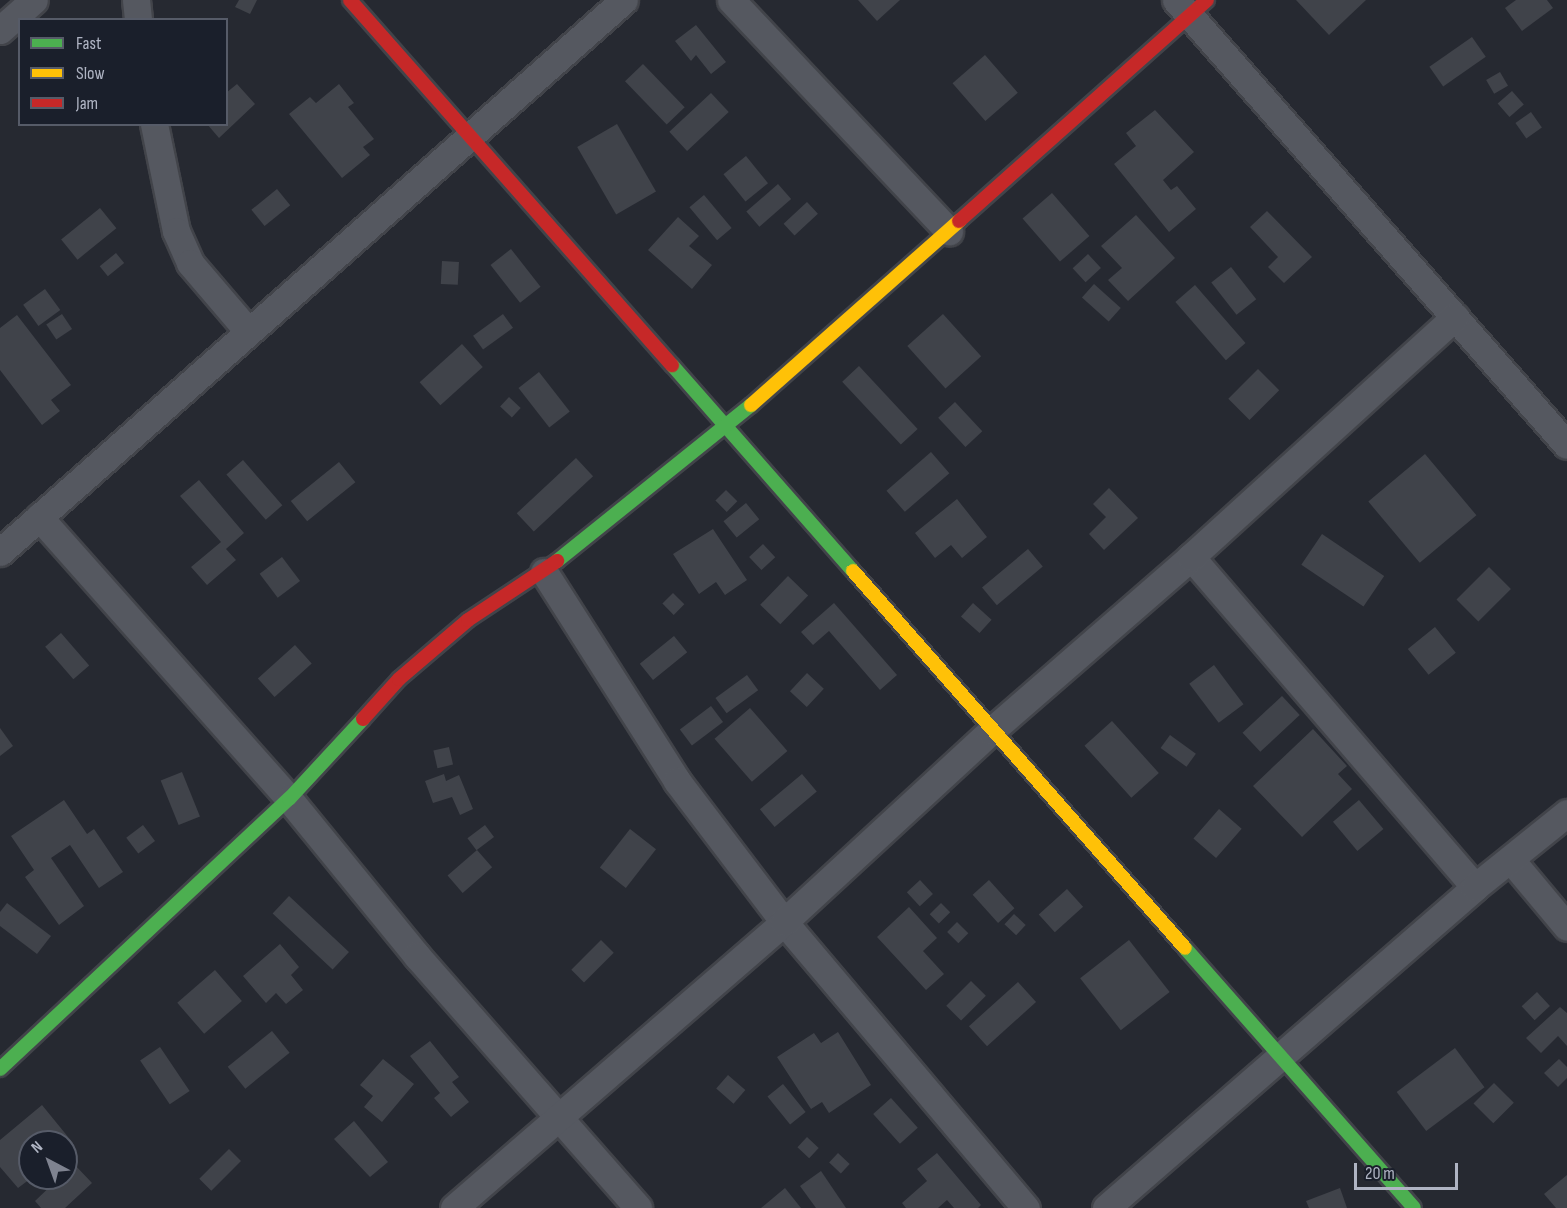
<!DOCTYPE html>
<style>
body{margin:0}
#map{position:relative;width:1567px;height:1208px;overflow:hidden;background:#262931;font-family:"Sofia Sans Condensed",sans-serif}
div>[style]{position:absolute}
.building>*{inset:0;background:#40434a;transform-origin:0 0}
.roads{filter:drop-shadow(2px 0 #42444a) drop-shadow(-2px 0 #42444a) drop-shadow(0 2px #42444a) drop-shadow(0 -2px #42444a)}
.street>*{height:27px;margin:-13.5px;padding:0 13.5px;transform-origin:13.5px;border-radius:13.5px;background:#555860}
.fast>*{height:14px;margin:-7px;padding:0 7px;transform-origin:7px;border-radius:7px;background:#4caf50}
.slow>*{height:14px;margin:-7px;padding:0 7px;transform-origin:7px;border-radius:7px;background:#ffc107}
.jam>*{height:14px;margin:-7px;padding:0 7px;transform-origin:7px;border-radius:7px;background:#c62828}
span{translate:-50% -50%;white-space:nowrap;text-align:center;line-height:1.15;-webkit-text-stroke:5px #1a1f2b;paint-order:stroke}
.legend{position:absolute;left:18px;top:18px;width:210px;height:108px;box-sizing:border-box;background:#1a1f2b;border:2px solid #565b68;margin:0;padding:8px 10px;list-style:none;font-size:18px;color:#afb4c3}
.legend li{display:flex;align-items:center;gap:12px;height:30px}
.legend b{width:30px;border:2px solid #565b68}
.north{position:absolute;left:18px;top:1130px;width:60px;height:60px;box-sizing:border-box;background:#1a1f2b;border:2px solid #565b68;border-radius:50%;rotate:319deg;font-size:16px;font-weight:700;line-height:24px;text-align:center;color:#afb4c3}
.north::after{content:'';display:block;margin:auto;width:21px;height:27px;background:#7f8390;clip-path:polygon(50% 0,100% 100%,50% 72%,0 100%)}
.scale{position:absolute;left:1354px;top:1163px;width:104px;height:27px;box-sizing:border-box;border:3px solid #afb4c3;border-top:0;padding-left:8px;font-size:18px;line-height:21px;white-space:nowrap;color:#afb4c3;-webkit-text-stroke:4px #1a1f2b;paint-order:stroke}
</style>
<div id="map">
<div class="building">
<div style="clip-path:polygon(239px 0,257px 0,250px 14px,235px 7px)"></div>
<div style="clip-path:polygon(858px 0,900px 0,877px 21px)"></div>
<div style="clip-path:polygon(1296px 0,1366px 0,1329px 35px)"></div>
<div style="clip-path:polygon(1516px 0,1547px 0,1553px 8px,1522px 31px,1505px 8px)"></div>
<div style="clip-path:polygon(696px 25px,726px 62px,711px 74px,696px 55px,691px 61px,675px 41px)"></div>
<div style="left:1472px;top:37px;width:24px;height:52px;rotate:55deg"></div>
<div style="left:985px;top:55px;width:50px;height:43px;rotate:49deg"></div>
<div style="left:643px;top:64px;width:60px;height:25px;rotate:46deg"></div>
<div style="left:1500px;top:72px;width:16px;height:16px;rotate:60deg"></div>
<div style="clip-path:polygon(237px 84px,255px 104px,219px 138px,207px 124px,226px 124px,226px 93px)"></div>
<div style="clip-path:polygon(339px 84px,354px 103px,348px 107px,374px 139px,363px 147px,370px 155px,342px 178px,289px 114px,310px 97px,316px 103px)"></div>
<div style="left:1512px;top:91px;width:18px;height:19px;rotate:49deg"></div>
<div style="left:711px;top:93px;width:26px;height:57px;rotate:47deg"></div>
<div style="clip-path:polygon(1155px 110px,1194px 152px,1163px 180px,1171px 190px,1177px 186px,1196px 209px,1169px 232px,1114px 164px,1136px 146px,1126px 133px)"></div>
<div style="left:1531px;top:112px;width:19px;height:19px;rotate:55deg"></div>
<div style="left:617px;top:124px;width:78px;height:46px;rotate:60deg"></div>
<div style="left:746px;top:156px;width:35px;height:29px;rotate:51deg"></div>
<div style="left:778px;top:184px;width:20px;height:42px;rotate:49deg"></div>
<div style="left:277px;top:189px;width:21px;height:33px;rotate:51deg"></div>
<div style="left:1052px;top:193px;width:57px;height:39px;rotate:49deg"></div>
<div style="left:704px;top:195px;width:43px;height:19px;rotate:50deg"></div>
<div style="left:807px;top:202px;width:16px;height:32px;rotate:47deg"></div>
<div style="left:100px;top:208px;width:26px;height:50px;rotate:51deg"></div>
<div style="clip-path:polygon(1267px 211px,1312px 257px,1284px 283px,1268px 267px,1278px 257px,1250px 227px)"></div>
<div style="clip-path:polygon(1136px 215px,1175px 258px,1128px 301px,1108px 280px,1122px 268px,1101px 246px)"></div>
<div style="clip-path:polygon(678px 217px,699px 236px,689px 246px,712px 265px,692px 289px,648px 250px)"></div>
<div style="left:511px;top:249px;width:48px;height:26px;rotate:52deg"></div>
<div style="left:116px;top:253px;width:13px;height:21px;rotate:51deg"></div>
<div style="left:1088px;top:254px;width:19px;height:21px;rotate:47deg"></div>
<div style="left:442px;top:261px;width:17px;height:23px;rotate:3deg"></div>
<div style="left:1231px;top:267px;width:41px;height:25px;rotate:52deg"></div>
<div style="left:1094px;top:284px;width:36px;height:18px;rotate:42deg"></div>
<div style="left:1195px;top:285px;width:77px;height:26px;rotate:49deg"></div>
<div style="left:45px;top:289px;width:26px;height:27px;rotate:54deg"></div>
<div style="left:62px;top:314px;width:18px;height:19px;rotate:56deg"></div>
<div style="left:503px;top:314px;width:17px;height:37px;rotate:54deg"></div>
<div style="left:943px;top:314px;width:57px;height:48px;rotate:48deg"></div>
<div style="clip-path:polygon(17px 315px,71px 385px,51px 400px,60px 411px,42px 425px,0 370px,0 328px)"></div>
<div style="left:462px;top:344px;width:31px;height:57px;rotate:48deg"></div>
<div style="left:859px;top:366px;width:86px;height:23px;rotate:47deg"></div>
<div style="left:1258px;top:369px;width:30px;height:42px;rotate:45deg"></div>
<div style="left:539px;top:372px;width:50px;height:26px;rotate:52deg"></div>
<div style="left:509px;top:397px;width:16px;height:13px;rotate:43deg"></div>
<div style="left:955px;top:402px;width:40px;height:23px;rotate:47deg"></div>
<div style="left:931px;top:452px;width:28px;height:59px;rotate:49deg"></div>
<div style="left:1425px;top:454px;width:80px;height:74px;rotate:50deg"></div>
<div style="left:576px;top:458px;width:25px;height:81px;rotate:47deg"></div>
<div style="left:243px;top:460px;width:60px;height:22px;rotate:49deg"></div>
<div style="left:339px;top:462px;width:26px;height:62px;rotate:51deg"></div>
<div style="clip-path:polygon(199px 480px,244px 533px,226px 549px,236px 560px,207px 585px,191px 567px,221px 542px,180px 496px)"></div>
<div style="clip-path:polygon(1109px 488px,1138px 518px,1104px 550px,1089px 534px,1106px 517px,1093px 504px)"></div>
<div style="left:726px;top:490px;width:16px;height:15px;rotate:45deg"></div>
<div style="clip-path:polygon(957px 499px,987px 537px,962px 558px,951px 545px,935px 558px,915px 533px)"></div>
<div style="left:746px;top:503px;width:21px;height:29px;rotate:51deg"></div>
<div style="clip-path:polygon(713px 529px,747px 580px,725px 595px,716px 582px,699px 594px,673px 554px)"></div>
<div style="left:1322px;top:534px;width:75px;height:37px;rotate:34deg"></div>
<div style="left:763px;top:544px;width:18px;height:19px;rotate:47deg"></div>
<div style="left:1028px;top:549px;width:23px;height:60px;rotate:50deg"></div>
<div style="left:282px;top:557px;width:30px;height:28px;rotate:53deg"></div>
<div style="left:1489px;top:567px;width:31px;height:46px;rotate:45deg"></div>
<div style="left:788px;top:576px;width:28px;height:40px;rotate:44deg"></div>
<div style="left:673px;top:593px;width:16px;height:15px;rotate:45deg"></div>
<div style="clip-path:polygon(834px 603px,897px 675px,880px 690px,829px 631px,813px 645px,801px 632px)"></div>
<div style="left:973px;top:603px;width:25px;height:18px;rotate:42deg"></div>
<div style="left:1435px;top:627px;width:33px;height:35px;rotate:51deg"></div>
<div style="left:61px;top:633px;width:43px;height:21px;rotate:49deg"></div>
<div style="left:674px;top:636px;width:21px;height:44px;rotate:51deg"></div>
<div style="left:295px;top:645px;width:25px;height:50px;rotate:48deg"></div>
<div style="left:1214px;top:665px;width:49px;height:31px;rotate:53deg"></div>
<div style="left:807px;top:673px;width:23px;height:25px;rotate:43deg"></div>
<div style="left:747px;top:675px;width:19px;height:39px;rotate:54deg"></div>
<div style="left:1282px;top:696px;width:26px;height:54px;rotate:47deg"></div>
<div style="left:711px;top:706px;width:20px;height:39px;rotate:53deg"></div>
<div style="left:750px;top:708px;width:57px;height:47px;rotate:49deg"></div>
<div style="left:1112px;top:721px;width:70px;height:37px;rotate:48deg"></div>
<div style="clip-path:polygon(0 728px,13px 746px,0 756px)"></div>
<div style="clip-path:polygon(1313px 729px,1347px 766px,1338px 774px,1352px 789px,1302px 837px,1253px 786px)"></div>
<div style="left:1170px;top:735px;width:32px;height:16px;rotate:36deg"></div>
<div style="left:449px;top:747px;width:18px;height:16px;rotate:77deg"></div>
<div style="left:182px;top:772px;width:48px;height:23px;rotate:68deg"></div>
<div style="clip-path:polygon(444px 774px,446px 781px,459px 775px,473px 809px,460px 815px,452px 797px,433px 803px,425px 781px)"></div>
<div style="left:802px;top:774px;width:23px;height:55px;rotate:50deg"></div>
<div style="clip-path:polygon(64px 800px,87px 834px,94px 829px,123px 872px,99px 888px,70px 845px,51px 858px,84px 906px,59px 925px,25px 877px,34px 870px,11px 836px)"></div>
<div style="left:1359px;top:800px;width:38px;height:34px;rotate:50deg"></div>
<div style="left:1219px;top:809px;width:30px;height:39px;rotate:41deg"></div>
<div style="left:143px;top:825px;width:20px;height:21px;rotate:53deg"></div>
<div style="left:485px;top:825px;width:15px;height:22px;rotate:53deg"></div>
<div style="left:630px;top:829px;width:33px;height:49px;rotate:38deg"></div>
<div style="left:477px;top:850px;width:23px;height:39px;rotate:49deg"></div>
<div style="left:920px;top:880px;width:19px;height:18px;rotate:47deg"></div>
<div style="left:989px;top:880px;width:38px;height:22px;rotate:48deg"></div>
<div style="left:1067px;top:889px;width:24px;height:38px;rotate:48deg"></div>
<div style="left:289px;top:896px;width:82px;height:24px;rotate:43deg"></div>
<div style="clip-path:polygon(7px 903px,51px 936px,37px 954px,0 926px,0 912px)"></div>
<div style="left:941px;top:903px;width:13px;height:16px;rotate:45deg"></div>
<div style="clip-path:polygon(909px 907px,937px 938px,923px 951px,944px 974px,926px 990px,877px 937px)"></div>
<div style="left:1014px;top:914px;width:16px;height:14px;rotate:43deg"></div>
<div style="left:957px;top:922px;width:16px;height:14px;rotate:45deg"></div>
<div style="left:601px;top:940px;width:18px;height:42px;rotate:45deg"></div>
<div style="left:1129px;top:940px;width:66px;height:62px;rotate:52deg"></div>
<div style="clip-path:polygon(280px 944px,299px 967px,291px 975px,303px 990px,286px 1004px,276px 993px,266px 1003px,243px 976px)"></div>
<div style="left:215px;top:970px;width:41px;height:50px;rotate:49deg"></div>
<div style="left:971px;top:981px;width:21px;height:35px;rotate:45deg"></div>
<div style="left:1018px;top:982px;width:27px;height:66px;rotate:48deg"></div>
<div style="left:1537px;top:992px;width:19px;height:21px;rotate:47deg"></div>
<div style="clip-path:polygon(1560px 1007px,1567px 1013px,1567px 1046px,1558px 1036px,1541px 1053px,1526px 1038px)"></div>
<div style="left:272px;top:1031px;width:28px;height:57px;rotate:51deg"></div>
<div style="clip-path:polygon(838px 1032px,871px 1085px,829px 1113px,822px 1102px,811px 1109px,777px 1057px,814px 1033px,821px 1043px)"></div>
<div style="clip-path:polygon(430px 1041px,459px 1077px,452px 1082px,469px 1102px,451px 1117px,434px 1098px,440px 1093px,410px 1056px)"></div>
<div style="left:160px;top:1047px;width:53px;height:24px;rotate:56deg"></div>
<div style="left:1455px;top:1048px;width:49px;height:73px;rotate:53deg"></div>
<div style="clip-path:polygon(383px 1059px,414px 1084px,382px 1122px,364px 1107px,373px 1096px,360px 1085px)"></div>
<div style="clip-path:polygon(1559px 1059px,1567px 1067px,1567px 1078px,1558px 1087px,1544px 1073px)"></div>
<div style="left:728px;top:1075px;width:23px;height:18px;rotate:41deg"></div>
<div style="left:1494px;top:1083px;width:28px;height:29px;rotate:45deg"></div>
<div style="left:783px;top:1084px;width:36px;height:20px;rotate:51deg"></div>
<div style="left:891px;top:1098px;width:40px;height:24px;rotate:48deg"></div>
<div style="clip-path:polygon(42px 1105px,73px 1143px,66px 1149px,66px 1142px,30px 1142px,30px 1179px,18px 1188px,0 1167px,0 1140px)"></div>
<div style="clip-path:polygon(354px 1121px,388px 1162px,370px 1177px,334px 1139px)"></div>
<div style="left:807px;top:1137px;width:16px;height:14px;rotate:43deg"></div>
<div style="left:229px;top:1149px;width:17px;height:42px;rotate:45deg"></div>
<div style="left:838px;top:1153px;width:16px;height:13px;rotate:43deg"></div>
<div style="clip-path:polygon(937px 1153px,981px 1205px,978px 1208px,954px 1208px,947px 1200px,938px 1208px,906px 1208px,902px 1203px,927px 1181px,917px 1169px)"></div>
<div style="clip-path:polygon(74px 1164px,92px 1183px,65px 1208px,41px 1208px,35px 1201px,59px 1178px,66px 1178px,66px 1171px)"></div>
<div style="clip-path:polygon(821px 1171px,846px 1208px,816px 1208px,800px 1186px)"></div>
<div style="clip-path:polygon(1567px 1175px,1567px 1208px,1556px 1208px,1544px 1194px)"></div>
<div style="clip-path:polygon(785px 1188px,801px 1208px,761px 1208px)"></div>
<div style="clip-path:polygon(1340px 1188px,1347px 1208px,1309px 1208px,1306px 1201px)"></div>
</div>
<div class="roads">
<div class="street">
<div style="left:136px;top:0;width:20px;rotate:84deg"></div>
<div style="left:731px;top:0;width:318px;rotate:46.7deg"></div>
<div style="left:1176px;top:0;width:592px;rotate:48.7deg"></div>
<div style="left:0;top:30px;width:45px;rotate:-41.4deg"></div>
<div style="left:154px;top:124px;width:109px;rotate:78.4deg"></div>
<div style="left:176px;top:231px;width:35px;rotate:66deg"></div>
<div style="left:190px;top:263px;width:89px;rotate:49.5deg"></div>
<div style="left:39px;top:517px;width:377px;rotate:48.4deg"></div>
<div style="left:289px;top:799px;width:203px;rotate:50.8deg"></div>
<div style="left:417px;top:956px;width:335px;rotate:48.7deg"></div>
<div style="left:0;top:552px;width:833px;rotate:-41.5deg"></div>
<div style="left:1191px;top:557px;width:435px;rotate:49.3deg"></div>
<div style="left:544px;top:572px;width:248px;rotate:57.5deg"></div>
<div style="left:677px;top:781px;width:177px;rotate:52.8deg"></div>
<div style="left:784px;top:922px;width:375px;rotate:49.8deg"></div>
<div style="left:1511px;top:860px;width:87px;rotate:50.1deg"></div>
<div style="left:454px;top:1208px;width:437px;rotate:-40.9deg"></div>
<div style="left:784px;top:922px;width:282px;rotate:-42.7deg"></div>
<div style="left:991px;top:731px;width:265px;rotate:-41deg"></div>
<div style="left:1191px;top:557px;width:357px;rotate:-42.3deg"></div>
<div style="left:1106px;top:1208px;width:489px;rotate:-41deg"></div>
<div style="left:1475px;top:887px;width:118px;rotate:-38.8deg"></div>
</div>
<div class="fast">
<div style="left:672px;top:365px;width:274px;rotate:48.7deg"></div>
<div style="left:557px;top:561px;width:249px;rotate:-38.8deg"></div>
<div style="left:1185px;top:948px;width:346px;rotate:48.6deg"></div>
<div style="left:0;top:1069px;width:396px;rotate:-43.1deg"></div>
<div style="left:289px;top:799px;width:109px;rotate:-47.2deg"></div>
</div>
<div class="slow">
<div style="left:751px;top:405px;width:278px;rotate:-41.5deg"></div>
<div style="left:853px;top:571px;width:502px;rotate:48.63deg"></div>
</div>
<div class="jam">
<div style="left:350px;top:0;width:487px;rotate:48.6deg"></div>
<div style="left:959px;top:221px;width:332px;rotate:-41.7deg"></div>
<div style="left:363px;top:719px;width:54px;rotate:-48deg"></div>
<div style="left:399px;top:679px;width:91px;rotate:-40.5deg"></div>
<div style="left:468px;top:620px;width:107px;rotate:-33.5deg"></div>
</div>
</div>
<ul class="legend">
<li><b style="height:8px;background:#4caf50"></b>Fast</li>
<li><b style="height:8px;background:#ffc107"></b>Slow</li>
<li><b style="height:8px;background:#c62828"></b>Jam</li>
</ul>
<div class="north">N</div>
<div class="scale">20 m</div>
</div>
